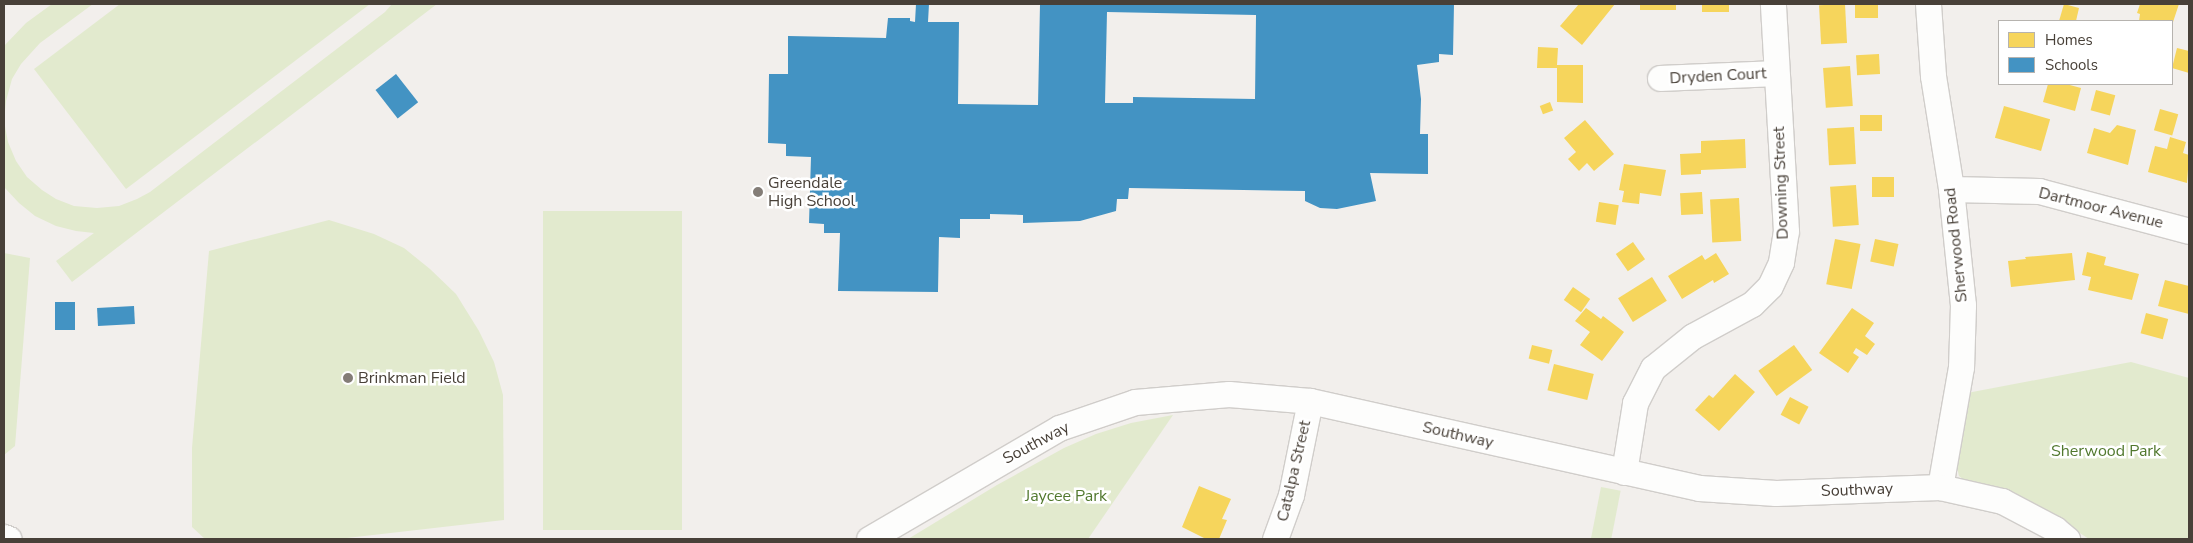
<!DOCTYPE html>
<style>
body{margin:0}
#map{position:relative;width:2193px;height:543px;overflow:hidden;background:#f2efec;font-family:"Nunito Sans",sans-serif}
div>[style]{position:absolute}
.green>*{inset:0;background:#e2eace;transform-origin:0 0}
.homes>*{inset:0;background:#f6d55c;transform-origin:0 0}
.schools>*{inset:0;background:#4393c3;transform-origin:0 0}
.roads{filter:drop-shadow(1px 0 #d0cdca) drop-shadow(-1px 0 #d0cdca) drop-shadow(0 1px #d0cdca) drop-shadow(0 -1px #d0cdca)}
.minor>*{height:25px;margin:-12.5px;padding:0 12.5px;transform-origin:12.5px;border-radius:12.5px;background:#fdfdfc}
.dots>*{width:14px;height:14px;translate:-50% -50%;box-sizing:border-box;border:2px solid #fff;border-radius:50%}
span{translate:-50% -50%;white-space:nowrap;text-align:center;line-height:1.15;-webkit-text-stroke:5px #fff;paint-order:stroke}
.street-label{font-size:16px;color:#484038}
.poi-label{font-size:16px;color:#484038}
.left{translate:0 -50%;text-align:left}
.park-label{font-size:16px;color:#51782e}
.frame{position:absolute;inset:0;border:5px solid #484038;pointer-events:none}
.legend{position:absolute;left:1998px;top:20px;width:175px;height:65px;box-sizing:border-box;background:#fff;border:1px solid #b6b3af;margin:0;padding:6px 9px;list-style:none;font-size:15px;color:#484038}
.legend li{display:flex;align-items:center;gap:10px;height:25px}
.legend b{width:25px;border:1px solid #b6b3af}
</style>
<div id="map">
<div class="green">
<div style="clip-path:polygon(52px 4px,93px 4px,40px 43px,21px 64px,12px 79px,6px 101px,4px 121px,8px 142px,16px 161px,27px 177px,42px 190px,56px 199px,74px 206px,97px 208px,119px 206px,137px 199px,150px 192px,385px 12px,392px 4px,437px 4px,72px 282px,56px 261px,94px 233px,76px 231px,56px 226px,35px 216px,19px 203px,4px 187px,4px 46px,26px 23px)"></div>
<div style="clip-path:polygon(120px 4px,370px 4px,126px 189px,34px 69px)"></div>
<div style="left:543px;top:211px;width:139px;height:319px"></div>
<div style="clip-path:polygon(329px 220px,374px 234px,404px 248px,430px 269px,456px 294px,479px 331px,494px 362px,503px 395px,504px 520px,338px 539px,205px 539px,192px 527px,192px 448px,209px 251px)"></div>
<div style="clip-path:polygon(4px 253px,30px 258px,15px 446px,4px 455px)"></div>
<div style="clip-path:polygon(2131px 362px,2189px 378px,2189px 539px,2089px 539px,2038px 506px,2010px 493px,1964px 480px,1959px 476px,1955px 459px,1967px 393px)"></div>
<div style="clip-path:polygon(1173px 415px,1088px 539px,908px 539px,997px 485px,1064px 448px,1096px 434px,1131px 423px)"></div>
<div style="left:1601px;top:487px;width:20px;height:52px;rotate:11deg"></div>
</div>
<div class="homes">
<div style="clip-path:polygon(1579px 4px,1615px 4px,1582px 45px,1560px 26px)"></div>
<div style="left:1640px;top:4px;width:36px;height:6px"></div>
<div style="left:1702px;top:4px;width:27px;height:8px"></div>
<div style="left:1845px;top:4px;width:39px;height:26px;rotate:87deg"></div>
<div style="left:1855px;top:4px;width:23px;height:14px"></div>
<div style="clip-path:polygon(2064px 4px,2079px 8px,2076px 21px,2059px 21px)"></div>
<div style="clip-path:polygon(2140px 4px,2179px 4px,2173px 22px,2165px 20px,2139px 21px,2140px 14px,2137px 13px)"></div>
<div style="clip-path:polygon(1538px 47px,1558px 48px,1557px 65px,1583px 65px,1583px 103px,1557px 102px,1557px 68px,1537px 68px)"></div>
<div style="clip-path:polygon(2177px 48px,2189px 51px,2189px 73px,2172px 68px)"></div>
<div style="left:1879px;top:54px;width:20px;height:23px;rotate:87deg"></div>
<div style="left:1850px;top:66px;width:40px;height:27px;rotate:86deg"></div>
<div style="clip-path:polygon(2048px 84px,2066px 84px,2081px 88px,2075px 111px,2043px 102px)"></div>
<div style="left:2096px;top:90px;width:20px;height:21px;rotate:15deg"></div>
<div style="left:1550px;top:102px;width:9px;height:11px;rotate:69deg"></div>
<div style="left:2004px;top:106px;width:48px;height:33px;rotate:16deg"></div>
<div style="left:2160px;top:109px;width:19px;height:22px;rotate:16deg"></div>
<div style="left:1882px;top:115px;width:16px;height:22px;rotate:90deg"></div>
<div style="clip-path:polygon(1585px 120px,1614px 154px,1594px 171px,1587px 163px,1579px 171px,1568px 159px,1576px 152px,1564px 138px)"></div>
<div style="clip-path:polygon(2117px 125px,2136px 130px,2128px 165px,2087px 153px,2094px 128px,2110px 133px)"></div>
<div style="left:1854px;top:127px;width:37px;height:27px;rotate:87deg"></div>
<div style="clip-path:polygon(2170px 137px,2186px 142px,2183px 153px,2189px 155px,2187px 183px,2148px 172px,2155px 146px,2167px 149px)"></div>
<div style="clip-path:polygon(1745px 139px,1746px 168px,1701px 170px,1701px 174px,1681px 175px,1680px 154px,1701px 153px,1701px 141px)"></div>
<div style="clip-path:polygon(1624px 164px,1666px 170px,1661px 196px,1640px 193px,1639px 204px,1622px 202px,1624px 191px,1619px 190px)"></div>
<div style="left:1872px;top:177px;width:22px;height:20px"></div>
<div style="left:1856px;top:185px;width:40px;height:26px;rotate:86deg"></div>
<div style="left:1702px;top:192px;width:22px;height:22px;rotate:87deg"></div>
<div style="left:1739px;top:198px;width:43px;height:29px;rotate:87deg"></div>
<div style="left:1599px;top:202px;width:20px;height:20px;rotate:9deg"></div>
<div style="left:1835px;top:239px;width:26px;height:46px;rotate:11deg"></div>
<div style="left:1875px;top:239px;width:24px;height:23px;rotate:12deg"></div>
<div style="left:1633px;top:242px;width:21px;height:21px;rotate:55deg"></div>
<div style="clip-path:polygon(2087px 252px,2106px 257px,2104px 265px,2139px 274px,2132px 300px,2088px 290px,2091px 277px,2082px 275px)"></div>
<div style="clip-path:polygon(1716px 253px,1729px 274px,1714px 283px,1713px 280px,1682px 299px,1668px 276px,1702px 255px,1705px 260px)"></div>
<div style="clip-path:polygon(2072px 253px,2075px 280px,2011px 287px,2008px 261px,2026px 259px,2025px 257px)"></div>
<div style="left:1652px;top:277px;width:28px;height:40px;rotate:58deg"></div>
<div style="clip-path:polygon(2165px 280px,2189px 286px,2189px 314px,2158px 306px)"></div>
<div style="left:1573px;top:287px;width:21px;height:16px;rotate:35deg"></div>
<div style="clip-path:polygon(1586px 308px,1601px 319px,1603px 316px,1624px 332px,1602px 361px,1580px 345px,1590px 332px,1575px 321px)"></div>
<div style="clip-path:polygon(1852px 308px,1874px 323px,1865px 336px,1875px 344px,1867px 355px,1856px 348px,1853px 353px,1859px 357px,1848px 373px,1819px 353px)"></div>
<div style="left:2146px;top:313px;width:23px;height:21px;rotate:15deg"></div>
<div style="left:1532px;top:345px;width:21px;height:14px;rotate:14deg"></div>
<div style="left:1794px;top:345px;width:31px;height:44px;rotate:54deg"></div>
<div style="left:1554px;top:364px;width:41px;height:27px;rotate:14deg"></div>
<div style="clip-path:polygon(1735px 374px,1755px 392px,1719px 431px,1695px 410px,1709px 395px,1713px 398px)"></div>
<div style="left:1790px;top:397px;width:21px;height:20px;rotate:28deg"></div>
<div style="clip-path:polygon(1199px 486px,1231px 499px,1222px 519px,1227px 520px,1219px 539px,1206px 539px,1182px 527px)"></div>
</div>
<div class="schools">
<div style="clip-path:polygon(evenodd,916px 4px,929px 4px,928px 22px,959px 22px,958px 104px,1038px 105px,1040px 4px,1454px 4px,1453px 55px,1439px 54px,1439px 62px,1417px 65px,1421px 99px,1420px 134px,1428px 134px,1428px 174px,1370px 173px,1376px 201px,1337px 209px,1320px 208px,1305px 201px,1305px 191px,1129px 188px,1128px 199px,1117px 199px,1116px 211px,1080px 221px,1023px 223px,1023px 215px,990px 214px,990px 219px,960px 219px,960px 238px,939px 237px,938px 292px,838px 291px,840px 233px,824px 233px,824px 224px,809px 223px,811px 157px,786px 156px,786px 144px,768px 143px,769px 74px,788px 74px,788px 36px,886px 38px,888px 18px,910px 18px,910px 21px,915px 22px,916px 4px,1107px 12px,1256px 15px,1255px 99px,1133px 97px,1133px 103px,1105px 103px,1107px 12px)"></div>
<div style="left:396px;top:74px;width:36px;height:26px;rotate:52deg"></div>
<div style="left:55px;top:302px;width:20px;height:28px"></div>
<div style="left:134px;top:306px;width:18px;height:37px;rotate:87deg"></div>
</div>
<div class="roads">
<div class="minor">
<div style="left:1928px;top:4px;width:72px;rotate:86deg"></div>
<div style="left:1933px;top:76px;width:114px;rotate:80.9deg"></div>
<div style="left:1951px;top:189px;width:117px;rotate:84.1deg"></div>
<div style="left:1963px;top:305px;width:62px;rotate:91.8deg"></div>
<div style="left:1961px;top:367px;width:122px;rotate:99.9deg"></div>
<div style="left:1660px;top:78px;width:116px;rotate:-2.5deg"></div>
<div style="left:1951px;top:189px;width:88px;rotate:1.3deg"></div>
<div style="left:2039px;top:191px;width:155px;rotate:14.9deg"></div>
<div style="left:1624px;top:472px;width:70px;rotate:-80.9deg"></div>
<div style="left:1635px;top:403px;width:39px;rotate:-63deg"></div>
<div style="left:1653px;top:368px;width:51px;rotate:-38.7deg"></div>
<div style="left:1693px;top:336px;width:67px;rotate:-28.5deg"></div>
<div style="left:1752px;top:304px;width:25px;rotate:-45deg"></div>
<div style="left:1770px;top:286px;width:26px;rotate:-65deg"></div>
<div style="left:1781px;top:262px;width:31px;rotate:-81deg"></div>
<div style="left:1786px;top:231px;width:227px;rotate:-93.3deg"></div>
<div style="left:4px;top:537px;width:5px;rotate:22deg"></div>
<div style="left:869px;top:539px;width:220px;rotate:-30.3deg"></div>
<div style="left:1059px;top:428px;width:80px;rotate:-18.9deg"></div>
<div style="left:1135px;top:402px;width:94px;rotate:-4.9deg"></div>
<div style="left:1229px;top:394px;width:81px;rotate:4.9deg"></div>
<div style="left:1310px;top:401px;width:399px;rotate:12.6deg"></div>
<div style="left:1699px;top:488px;width:77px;rotate:3.7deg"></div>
<div style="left:1776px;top:493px;width:164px;rotate:-2.1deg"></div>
<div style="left:1940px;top:487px;width:64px;rotate:12.7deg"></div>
<div style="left:2002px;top:501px;width:60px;rotate:27.8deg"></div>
<div style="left:2055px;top:529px;width:16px;rotate:40deg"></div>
<div style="left:1275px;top:539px;width:47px;rotate:-70deg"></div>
<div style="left:1291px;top:495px;width:96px;rotate:-78.6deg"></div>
</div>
</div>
<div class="dots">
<div style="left:758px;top:192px;background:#847d77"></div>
<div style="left:348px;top:378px;background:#847d77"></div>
</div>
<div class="street-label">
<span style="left:1718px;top:76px;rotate:-3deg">Dryden Court</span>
<span style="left:1781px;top:183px;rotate:-92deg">Downing Street</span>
<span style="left:2101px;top:208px;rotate:14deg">Dartmoor Avenue</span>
<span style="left:1956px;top:245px;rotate:-96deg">Sherwood Road</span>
<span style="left:1458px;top:435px;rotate:13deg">Southway</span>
<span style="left:1036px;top:443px;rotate:-28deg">Southway</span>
<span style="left:1294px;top:471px;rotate:-77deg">Catalpa Street</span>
<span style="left:1857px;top:490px;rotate:-2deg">Southway</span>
</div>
<div class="poi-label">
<span class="left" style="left:768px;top:192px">Greendale<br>High School</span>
<span class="left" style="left:358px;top:378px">Brinkman Field</span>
</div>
<div class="park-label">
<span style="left:2106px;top:451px">Sherwood Park</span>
<span style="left:1066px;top:496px">Jaycee Park</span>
</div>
<div class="frame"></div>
<ul class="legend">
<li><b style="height:14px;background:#f6d55c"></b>Homes</li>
<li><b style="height:14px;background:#4393c3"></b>Schools</li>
</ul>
</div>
